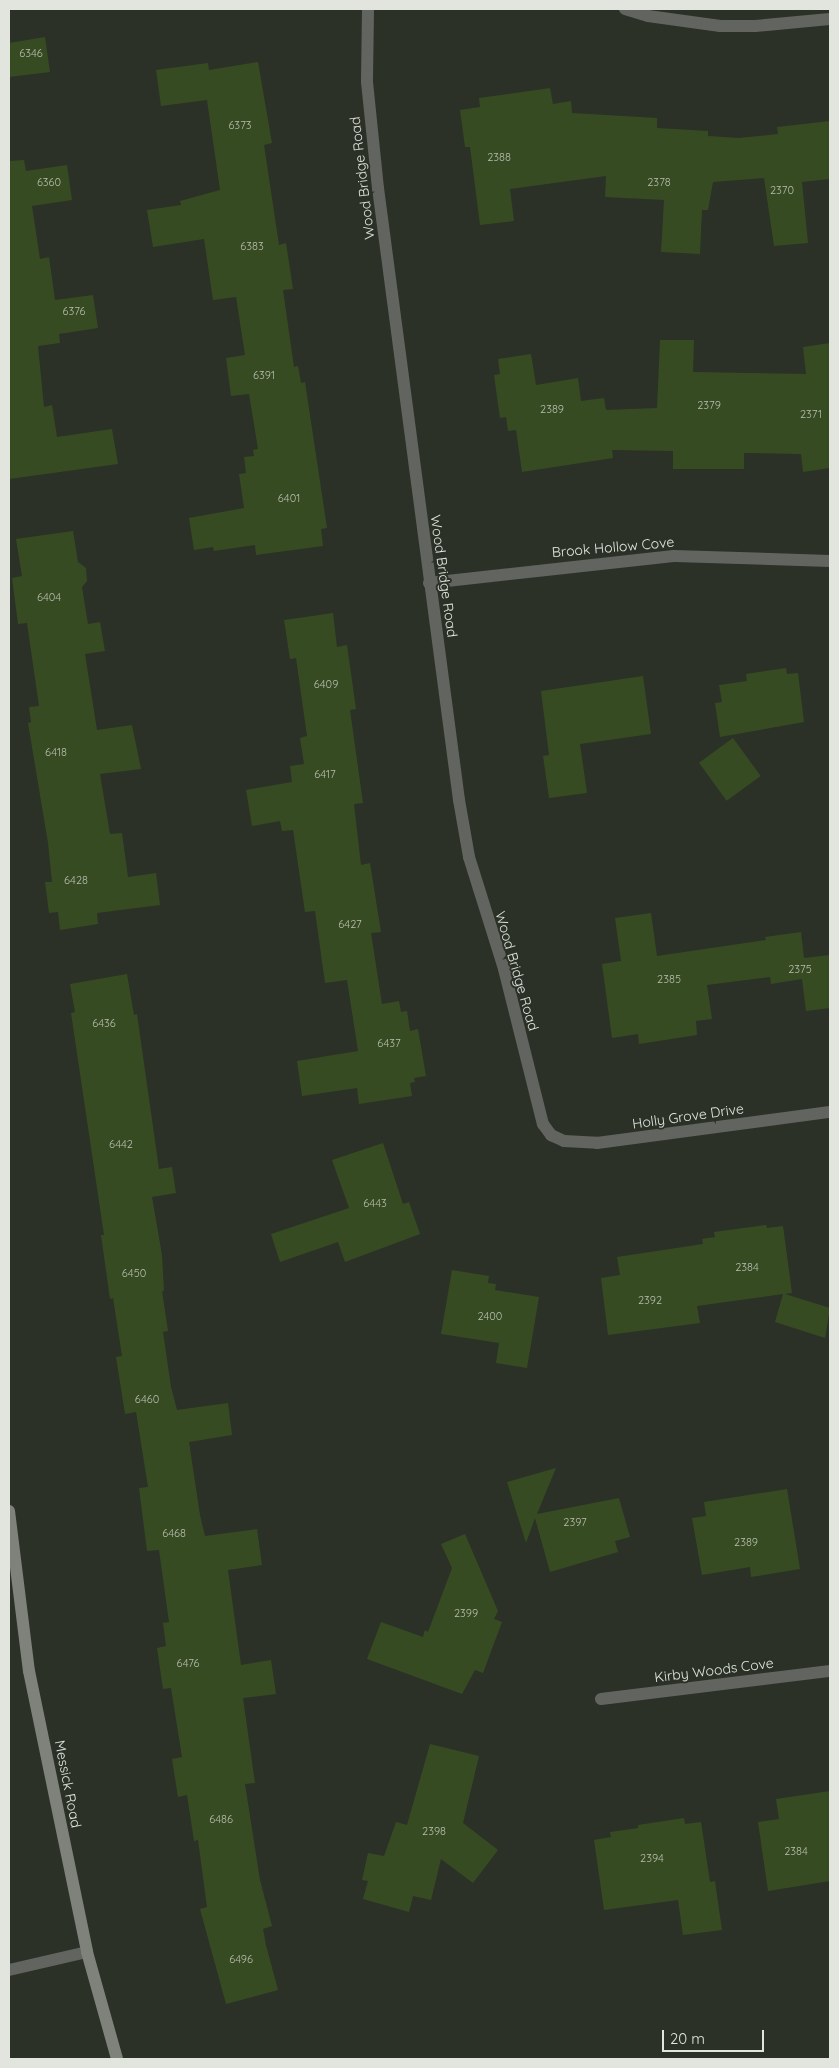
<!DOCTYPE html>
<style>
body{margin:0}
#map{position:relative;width:839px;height:2068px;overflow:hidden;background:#2b3127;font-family:Quicksand,sans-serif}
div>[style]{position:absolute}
.building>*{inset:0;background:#374b23;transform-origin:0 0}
.street>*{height:12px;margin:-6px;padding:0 6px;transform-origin:6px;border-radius:6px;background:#626460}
.secondary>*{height:12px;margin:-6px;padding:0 6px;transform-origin:6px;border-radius:6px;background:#7e827b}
span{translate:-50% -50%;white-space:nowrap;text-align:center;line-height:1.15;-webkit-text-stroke:4px #2b3127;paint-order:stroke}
.number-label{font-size:11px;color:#b6beaf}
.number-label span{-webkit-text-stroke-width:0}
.street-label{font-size:14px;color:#e1e5de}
.frame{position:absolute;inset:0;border:10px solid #e1e5de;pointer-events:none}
.scale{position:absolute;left:662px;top:2030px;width:102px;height:22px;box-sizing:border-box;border:2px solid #e1e5de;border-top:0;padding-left:6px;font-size:15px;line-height:18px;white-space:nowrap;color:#e1e5de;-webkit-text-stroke:4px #2b3127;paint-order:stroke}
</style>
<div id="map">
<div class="building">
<div style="clip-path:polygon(45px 37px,50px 72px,9px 77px,9px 43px)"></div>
<div style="clip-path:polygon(258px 62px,272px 143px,264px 145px,279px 245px,286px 243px,293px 289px,283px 290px,294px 367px,298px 366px,301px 383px,305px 382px,327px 528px,321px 529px,323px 546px,256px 555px,255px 545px,214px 551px,213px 547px,194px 550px,189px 518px,244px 508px,239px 474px,246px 473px,244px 457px,254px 456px,253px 450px,258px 449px,249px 394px,231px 396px,226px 358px,245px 355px,236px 297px,213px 300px,204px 239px,153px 247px,147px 210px,181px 205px,180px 201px,220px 190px,207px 100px,161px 106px,156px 70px,208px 63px,209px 70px)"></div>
<div style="clip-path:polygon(550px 88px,553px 104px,571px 101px,572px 113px,657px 118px,657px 128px,708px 131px,708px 136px,739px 138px,778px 134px,777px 127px,830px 121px,830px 179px,802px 182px,808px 243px,774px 246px,764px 178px,713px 182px,708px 210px,702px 210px,700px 254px,661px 252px,664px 200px,605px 197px,606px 176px,510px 189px,514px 221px,480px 225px,470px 147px,465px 147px,460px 110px,480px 107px,479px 98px)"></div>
<div style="clip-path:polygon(24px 160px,26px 171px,67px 165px,72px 200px,32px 206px,40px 259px,49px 257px,55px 300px,93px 295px,98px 328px,59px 334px,60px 343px,38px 346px,44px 407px,52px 405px,57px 437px,112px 429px,118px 464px,9px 479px,9px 161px)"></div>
<div style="clip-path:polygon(660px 340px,694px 340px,693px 372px,806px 374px,803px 347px,830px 343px,830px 468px,803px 472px,801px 454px,744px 453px,744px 469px,673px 469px,673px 451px,612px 450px,613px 458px,522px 472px,516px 430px,508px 431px,506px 417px,500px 418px,494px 375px,500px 374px,498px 359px,531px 354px,536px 385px,578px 378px,581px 401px,604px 398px,606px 410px,657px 408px)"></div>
<div style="clip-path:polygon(73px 531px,78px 562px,86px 568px,87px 581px,82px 587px,88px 624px,100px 622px,105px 651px,85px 654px,97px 730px,132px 725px,141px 769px,100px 774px,110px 834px,122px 833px,128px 877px,156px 873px,160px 905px,97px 913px,98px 924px,60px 930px,58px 912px,49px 913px,45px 882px,52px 882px,48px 843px,28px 723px,31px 722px,29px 707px,39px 706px,27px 623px,18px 624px,12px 578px,22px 576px,16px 539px)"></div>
<div style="clip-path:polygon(333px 613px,337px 647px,347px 645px,356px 709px,350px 710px,363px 803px,354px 804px,361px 865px,370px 863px,381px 932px,371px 933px,382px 1004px,399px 1001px,401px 1012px,407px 1011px,410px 1031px,418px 1029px,426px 1076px,414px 1078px,415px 1082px,410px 1083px,412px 1096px,359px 1104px,357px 1088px,302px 1096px,297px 1061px,358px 1051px,347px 980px,325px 983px,315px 911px,305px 912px,293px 830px,282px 831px,280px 821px,252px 826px,246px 790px,292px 782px,290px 766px,304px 764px,300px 738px,307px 736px,296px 658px,290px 659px,284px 620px)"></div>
<div style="clip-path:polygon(786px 668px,787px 674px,798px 673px,804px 722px,720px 737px,715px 703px,722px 702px,719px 685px,747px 681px,746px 674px)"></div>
<div style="clip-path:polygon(643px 676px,651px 734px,580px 744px,587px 793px,549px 798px,543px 756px,549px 755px,541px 691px)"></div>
<div style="left:733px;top:738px;width:47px;height:42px;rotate:54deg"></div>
<div style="clip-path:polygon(651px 913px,657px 956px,766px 940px,765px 937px,801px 932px,804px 958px,830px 955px,830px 1008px,806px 1011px,802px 979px,771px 984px,770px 977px,707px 985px,712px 1019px,696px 1021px,697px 1035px,639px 1044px,638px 1034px,612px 1038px,602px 964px,621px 961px,615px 918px)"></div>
<div style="clip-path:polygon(127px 974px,134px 1015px,137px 1014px,159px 1169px,172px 1167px,176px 1193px,152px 1197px,162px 1255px,164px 1291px,162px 1291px,168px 1331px,163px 1332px,171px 1387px,177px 1410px,228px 1403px,232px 1435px,189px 1442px,200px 1515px,205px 1536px,257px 1529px,262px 1565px,228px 1570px,241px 1665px,271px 1660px,276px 1694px,243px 1698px,255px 1783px,245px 1784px,260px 1880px,272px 1926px,263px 1929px,266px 1945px,278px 1990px,226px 2004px,200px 1909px,207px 1907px,198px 1840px,194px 1841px,187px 1795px,178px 1797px,172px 1759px,182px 1757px,171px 1688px,163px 1689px,157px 1648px,166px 1646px,163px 1623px,169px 1622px,159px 1550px,147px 1551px,139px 1488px,148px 1487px,136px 1412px,125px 1414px,116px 1357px,122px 1356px,113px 1298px,110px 1299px,101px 1235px,104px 1235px,71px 1013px,75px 1012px,70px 984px)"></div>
<div style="clip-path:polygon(383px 1143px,403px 1204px,409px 1202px,420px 1234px,345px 1262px,338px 1242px,280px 1262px,271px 1234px,349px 1208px,332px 1160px)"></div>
<div style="clip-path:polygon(766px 1225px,767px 1228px,783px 1226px,792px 1293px,785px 1294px,830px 1308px,825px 1338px,775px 1322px,783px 1294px,697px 1306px,700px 1323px,608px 1335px,601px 1278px,620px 1275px,617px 1257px,703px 1244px,702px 1239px,715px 1237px,714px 1232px)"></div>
<div style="clip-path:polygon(452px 1270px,489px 1276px,488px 1283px,496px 1284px,495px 1290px,539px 1297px,527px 1368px,496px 1363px,499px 1343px,441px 1334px)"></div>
<div style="clip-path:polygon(556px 1468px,537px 1514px,619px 1498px,630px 1537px,615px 1541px,618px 1552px,550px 1572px,535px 1518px,526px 1543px,507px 1482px)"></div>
<div style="clip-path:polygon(787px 1489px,800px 1569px,751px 1577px,750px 1567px,702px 1575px,692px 1518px,706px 1516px,704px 1502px)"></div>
<div style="clip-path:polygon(465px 1534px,498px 1611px,494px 1619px,502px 1622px,483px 1673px,475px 1670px,462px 1694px,367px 1659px,381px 1622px,423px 1637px,425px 1630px,428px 1632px,452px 1568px,441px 1544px)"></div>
<div style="clip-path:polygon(430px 1744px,479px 1756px,463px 1823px,498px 1850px,473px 1883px,441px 1859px,431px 1900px,413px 1896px,409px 1912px,363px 1899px,368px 1881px,362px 1880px,368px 1853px,384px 1856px,396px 1822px,407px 1825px)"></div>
<div style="clip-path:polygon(830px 1791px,830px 1881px,768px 1891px,758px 1822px,779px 1819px,776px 1799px)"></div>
<div style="clip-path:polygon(684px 1818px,685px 1824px,701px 1822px,710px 1882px,715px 1881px,722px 1930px,683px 1935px,678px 1900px,604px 1910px,594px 1840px,611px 1837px,610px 1832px,638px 1828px,638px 1825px)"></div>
</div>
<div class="street">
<div style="left:368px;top:9px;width:73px;rotate:90.8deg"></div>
<div style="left:367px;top:82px;width:107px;rotate:84.1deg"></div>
<div style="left:378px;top:188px;width:617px;rotate:82.46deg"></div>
<div style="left:459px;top:800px;width:58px;rotate:80deg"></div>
<div style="left:469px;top:857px;width:117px;rotate:72.6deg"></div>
<div style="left:504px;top:969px;width:160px;rotate:75.9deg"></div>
<div style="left:543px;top:1124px;width:14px;rotate:54deg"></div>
<div style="left:551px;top:1135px;width:14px;rotate:25deg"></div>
<div style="left:564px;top:1141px;width:33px;rotate:3deg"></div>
<div style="left:597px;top:1143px;width:235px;rotate:-7.6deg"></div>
<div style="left:625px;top:9px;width:24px;rotate:17deg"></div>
<div style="left:648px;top:16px;width:73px;rotate:7.9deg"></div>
<div style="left:720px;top:26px;width:35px"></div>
<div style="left:755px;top:26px;width:75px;rotate:-5.3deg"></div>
<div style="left:429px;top:583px;width:246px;rotate:-6.3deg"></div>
<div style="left:674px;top:556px;width:156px;rotate:1.8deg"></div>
<div style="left:601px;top:1699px;width:231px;rotate:-7deg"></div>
<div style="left:9px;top:1970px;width:80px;rotate:-13deg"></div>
</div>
<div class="secondary">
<div style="left:9px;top:1511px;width:161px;rotate:82.9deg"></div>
<div style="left:29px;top:1671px;width:287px;rotate:78.3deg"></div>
<div style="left:87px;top:1952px;width:111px;rotate:74.3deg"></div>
</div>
<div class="number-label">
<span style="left:31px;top:53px">6346</span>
<span style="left:240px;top:125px">6373</span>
<span style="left:499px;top:157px">2388</span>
<span style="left:49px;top:182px">6360</span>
<span style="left:659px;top:182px">2378</span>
<span style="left:782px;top:190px">2370</span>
<span style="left:252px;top:246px">6383</span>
<span style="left:74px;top:311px">6376</span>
<span style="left:264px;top:375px">6391</span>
<span style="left:709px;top:405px">2379</span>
<span style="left:552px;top:409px">2389</span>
<span style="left:811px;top:414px">2371</span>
<span style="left:289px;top:498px">6401</span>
<span style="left:49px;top:597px">6404</span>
<span style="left:326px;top:684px">6409</span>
<span style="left:56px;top:752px">6418</span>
<span style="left:325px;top:774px">6417</span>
<span style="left:76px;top:880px">6428</span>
<span style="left:350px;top:924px">6427</span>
<span style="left:800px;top:969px">2375</span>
<span style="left:669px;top:979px">2385</span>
<span style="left:104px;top:1023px">6436</span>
<span style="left:389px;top:1043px">6437</span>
<span style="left:121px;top:1144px">6442</span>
<span style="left:375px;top:1203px">6443</span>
<span style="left:747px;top:1267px">2384</span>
<span style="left:134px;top:1273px">6450</span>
<span style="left:650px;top:1300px">2392</span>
<span style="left:490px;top:1316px">2400</span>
<span style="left:147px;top:1399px">6460</span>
<span style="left:575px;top:1522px">2397</span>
<span style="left:174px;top:1533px">6468</span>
<span style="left:746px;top:1542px">2389</span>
<span style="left:466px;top:1613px">2399</span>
<span style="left:188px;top:1663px">6476</span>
<span style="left:221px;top:1819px">6486</span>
<span style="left:434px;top:1831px">2398</span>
<span style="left:796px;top:1851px">2384</span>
<span style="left:652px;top:1858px">2394</span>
<span style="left:241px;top:1959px">6496</span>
</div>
<div class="street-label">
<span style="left:362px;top:178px;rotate:-97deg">Wood Bridge Road</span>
<span style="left:613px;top:547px;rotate:-5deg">Brook Hollow Cove</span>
<span style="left:444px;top:576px;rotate:82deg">Wood Bridge Road</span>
<span style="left:517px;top:971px;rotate:74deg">Wood Bridge Road</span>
<span style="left:688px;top:1116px;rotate:-8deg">Holly Grove Drive</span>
<span style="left:714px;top:1670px;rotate:-7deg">Kirby Woods Cove</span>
<span style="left:68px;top:1784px;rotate:79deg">Messick Road</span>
</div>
<div class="frame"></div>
<div class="scale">20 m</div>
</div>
